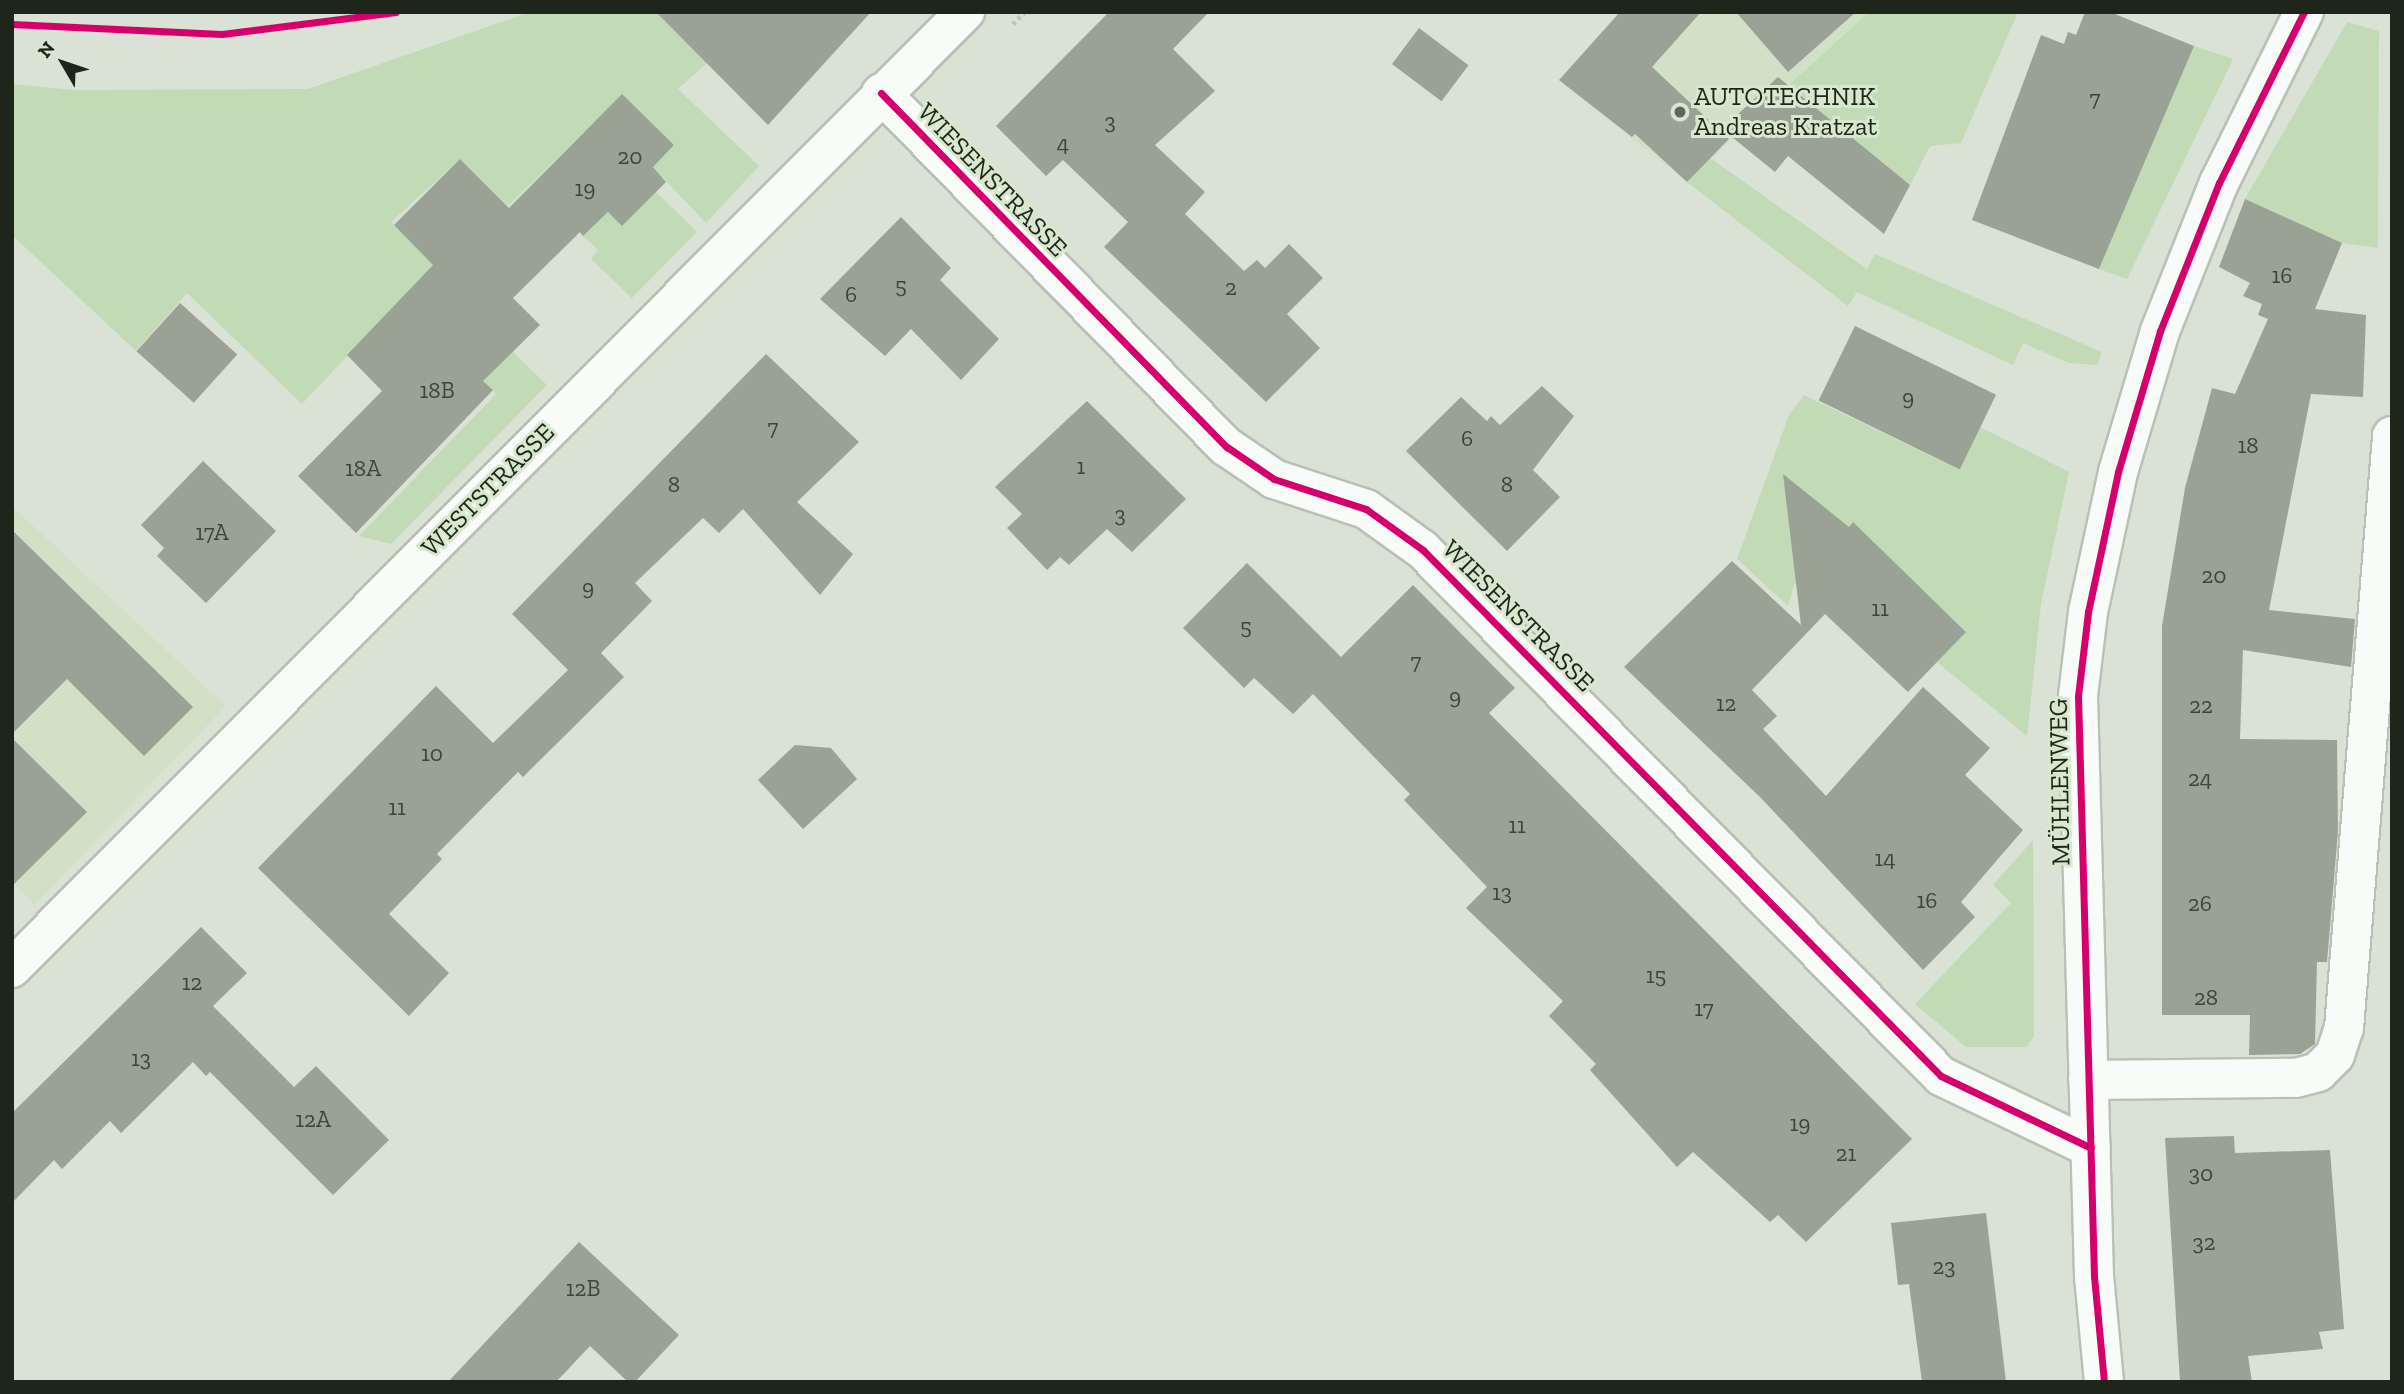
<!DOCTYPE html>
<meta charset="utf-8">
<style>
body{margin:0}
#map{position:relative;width:2404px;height:1394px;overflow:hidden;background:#d9e2d4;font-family:"Zilla Slab",serif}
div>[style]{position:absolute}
.built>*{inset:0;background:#d1e1c8}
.green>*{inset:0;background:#c2dab6}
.building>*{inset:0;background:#9aa296;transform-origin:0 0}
.path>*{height:4.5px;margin-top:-2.25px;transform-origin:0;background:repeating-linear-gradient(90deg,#c0c2be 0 3.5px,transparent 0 7px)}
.roads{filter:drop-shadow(2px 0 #b9c0b5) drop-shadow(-2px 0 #b9c0b5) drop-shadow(0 2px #b9c0b5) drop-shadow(0 -2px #b9c0b5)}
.minor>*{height:38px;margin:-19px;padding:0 19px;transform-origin:19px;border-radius:19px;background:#f9fbf9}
.cycleway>*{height:7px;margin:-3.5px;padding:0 3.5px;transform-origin:3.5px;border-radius:3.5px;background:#d6006c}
.dots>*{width:19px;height:19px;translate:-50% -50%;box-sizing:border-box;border:4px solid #d7e8ce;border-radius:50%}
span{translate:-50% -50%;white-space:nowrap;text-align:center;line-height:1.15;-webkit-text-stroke:6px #d7e8ce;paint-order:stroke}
.number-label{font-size:23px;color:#3d443a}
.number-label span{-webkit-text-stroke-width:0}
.poi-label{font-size:26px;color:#1e251b}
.left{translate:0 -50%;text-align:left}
.street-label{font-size:26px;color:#1e251b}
.frame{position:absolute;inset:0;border:14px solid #1e251b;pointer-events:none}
.north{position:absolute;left:28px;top:28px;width:70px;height:70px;-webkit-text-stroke:5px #d7e8ce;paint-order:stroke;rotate:309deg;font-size:19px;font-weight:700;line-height:28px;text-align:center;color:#1e251b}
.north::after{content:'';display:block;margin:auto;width:24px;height:32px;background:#1e251b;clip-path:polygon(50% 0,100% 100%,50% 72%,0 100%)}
</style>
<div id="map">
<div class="built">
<div style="clip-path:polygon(1620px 12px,1869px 12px,1687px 182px,1559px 81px)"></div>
<div style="clip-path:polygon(12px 506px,226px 706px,34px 905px,12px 881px)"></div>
</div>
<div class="green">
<div style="clip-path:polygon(530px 12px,656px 12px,708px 62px,678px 89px,759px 166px,706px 223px,653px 167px,674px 145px,622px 95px,508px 206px,460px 159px,391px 222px,426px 257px,449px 235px,485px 325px,547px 385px,391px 544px,359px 536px,496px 394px,436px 334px,414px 285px,302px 404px,187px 293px,136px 351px,12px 235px,12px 84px,73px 90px,308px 89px)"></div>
<div style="clip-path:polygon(1869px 12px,2018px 12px,1961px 143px,1930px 146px,1910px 185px,1788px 86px)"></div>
<div style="clip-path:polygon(2347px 22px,2379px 31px,2378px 248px,2342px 243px,2245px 199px)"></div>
<div style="clip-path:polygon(2194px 46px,2233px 59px,2127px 279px,2099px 269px)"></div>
<div style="clip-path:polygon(1710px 158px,1867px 269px,1875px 254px,2102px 352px,2097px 365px,2069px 363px,2023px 343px,2013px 365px,1857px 292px,1848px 306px,1687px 182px)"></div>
<div style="clip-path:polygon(656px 192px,697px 232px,632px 298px,591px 259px,598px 250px,583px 236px,608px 212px,622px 225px)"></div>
<div style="clip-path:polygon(1804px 395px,1958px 469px,1980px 427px,2069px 472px,2041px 604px,2027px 736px,1937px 662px,1966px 631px,1852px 523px,1794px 585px,1788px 606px,1737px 559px,1789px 415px)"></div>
<div style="clip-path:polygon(2033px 840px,2034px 1037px,2026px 1047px,1966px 1047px,1915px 1004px,2011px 903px,1993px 885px)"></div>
</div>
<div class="building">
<div style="clip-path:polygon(656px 12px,871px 12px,768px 125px)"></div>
<div style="clip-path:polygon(1109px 12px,1209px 12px,1173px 49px,1215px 91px,1155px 145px,1205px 192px,1185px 214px,1244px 271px,1257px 260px,1265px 268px,1289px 244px,1323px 278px,1287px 314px,1320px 348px,1266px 402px,1104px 247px,1128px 222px,1063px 160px,1046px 176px,996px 126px)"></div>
<div style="clip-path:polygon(1620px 12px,1701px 12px,1652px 67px,1729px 139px,1687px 182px,1635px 134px,1632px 137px,1559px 80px)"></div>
<div style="clip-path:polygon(1736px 12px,1856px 12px,1788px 72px)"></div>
<div style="clip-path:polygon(2085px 12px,2110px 12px,2194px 46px,2099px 269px,1972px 220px,2041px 35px,2064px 44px,2068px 32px,2076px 35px)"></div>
<div style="left:1419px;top:28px;width:62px;height:45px;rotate:37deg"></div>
<div style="clip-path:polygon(1778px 77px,1910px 185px,1884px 234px,1788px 156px,1775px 172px,1722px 129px)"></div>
<div style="clip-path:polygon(622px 94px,674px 145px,653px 167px,666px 182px,622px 226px,608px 212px,583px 236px,580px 232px,513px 298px,540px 325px,483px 381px,493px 390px,356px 533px,298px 476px,382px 391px,347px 355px,433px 265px,394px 225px,460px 159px,509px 208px)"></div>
<div style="clip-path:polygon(2245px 199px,2342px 243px,2315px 309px,2366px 315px,2363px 397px,2311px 394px,2269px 610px,2355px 619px,2351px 667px,2243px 650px,2240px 739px,2337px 740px,2338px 831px,2327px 962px,2317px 962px,2315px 1044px,2300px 1054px,2249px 1055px,2250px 1015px,2162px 1015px,2162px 626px,2185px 488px,2212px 388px,2235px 394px,2268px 319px,2258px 315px,2262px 304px,2243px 296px,2250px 283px,2219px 267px)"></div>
<div style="clip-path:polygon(901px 217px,951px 268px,940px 280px,999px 339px,961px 380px,911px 329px,885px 356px,820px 299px)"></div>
<div style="left:180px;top:303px;width:77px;height:65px;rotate:42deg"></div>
<div style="left:1855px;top:326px;width:157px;height:83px;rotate:26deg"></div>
<div style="clip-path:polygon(766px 354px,859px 442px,797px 502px,853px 554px,820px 595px,743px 509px,719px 533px,703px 518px,635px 583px,652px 601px,601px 653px,624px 677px,523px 777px,518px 772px,437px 854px,442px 859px,389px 914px,449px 973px,409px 1016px,258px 868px,436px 686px,493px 743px,568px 670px,512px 614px)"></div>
<div style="clip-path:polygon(1542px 386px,1574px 416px,1533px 470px,1560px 497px,1507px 551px,1406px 451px,1461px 397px,1487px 421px,1491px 416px,1500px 425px)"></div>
<div style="clip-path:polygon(1087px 401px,1186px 499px,1132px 552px,1107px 529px,1069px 565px,1060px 557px,1047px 570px,1007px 528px,1022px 514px,995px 487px)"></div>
<div style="clip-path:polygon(203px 461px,276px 531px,206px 603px,157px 556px,164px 548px,141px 525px)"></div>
<div style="clip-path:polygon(1783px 474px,1849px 527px,1853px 522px,1966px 632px,1908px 692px,1825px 614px,1752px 690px,1777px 716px,1763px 729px,1826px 796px,1923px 687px,1990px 748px,1965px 775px,2023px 830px,1961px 902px,1975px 917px,1923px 970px,1761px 798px,1624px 667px,1732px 561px,1801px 625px)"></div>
<div style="clip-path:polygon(12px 530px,193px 707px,144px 756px,67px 679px,12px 734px)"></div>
<div style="clip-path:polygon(1247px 563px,1341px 657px,1413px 585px,1515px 688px,1489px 713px,1912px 1139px,1806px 1242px,1778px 1215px,1770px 1222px,1693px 1152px,1677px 1167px,1590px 1070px,1596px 1064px,1549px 1016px,1563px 1001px,1466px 908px,1487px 887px,1404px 800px,1410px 794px,1313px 694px,1293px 714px,1254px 678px,1244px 688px,1183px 628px)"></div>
<div style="clip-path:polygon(12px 738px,87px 812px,12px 886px)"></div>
<div style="clip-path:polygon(795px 745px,831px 748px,857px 779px,803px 829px,758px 780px)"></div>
<div style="clip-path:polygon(201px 927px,247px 973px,213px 1006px,294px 1087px,316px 1066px,389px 1140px,333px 1195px,210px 1072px,206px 1076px,193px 1062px,121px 1133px,110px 1121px,62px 1169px,54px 1160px,12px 1203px,12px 1113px)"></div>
<div style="clip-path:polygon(2234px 1136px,2235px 1153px,2330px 1150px,2344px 1329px,2319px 1332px,2323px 1349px,2248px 1356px,2252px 1382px,2180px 1382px,2165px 1138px)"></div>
<div style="clip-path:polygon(1986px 1213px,2006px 1382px,1922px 1382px,1909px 1284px,1898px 1285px,1891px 1223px)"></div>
<div style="clip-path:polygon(579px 1242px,679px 1335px,635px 1382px,628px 1382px,590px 1346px,556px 1382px,448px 1382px)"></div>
</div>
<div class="path">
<div style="left:1013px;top:24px;width:16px;rotate:-47deg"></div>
</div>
<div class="roads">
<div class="minor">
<div style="left:881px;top:93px;width:495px;rotate:45.7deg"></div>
<div style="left:1227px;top:447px;width:57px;rotate:34.2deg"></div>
<div style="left:1274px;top:479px;width:97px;rotate:18.1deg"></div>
<div style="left:1366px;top:509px;width:70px;rotate:35.7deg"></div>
<div style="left:1423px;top:550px;width:738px;rotate:45.44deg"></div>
<div style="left:1941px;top:1076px;width:166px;rotate:25.6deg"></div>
<div style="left:12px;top:968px;width:1350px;rotate:-45.09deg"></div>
<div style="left:2088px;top:1080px;width:208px;rotate:-0.6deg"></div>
<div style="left:2296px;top:1078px;width:23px;rotate:-15deg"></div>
<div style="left:2318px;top:1072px;width:24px;rotate:-45deg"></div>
<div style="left:2335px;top:1055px;width:28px;rotate:-72deg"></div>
<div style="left:2344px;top:1028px;width:594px;rotate:-85.36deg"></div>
<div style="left:2104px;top:1382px;width:106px;rotate:-95.4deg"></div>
<div style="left:2094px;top:1276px;width:580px;rotate:-91.58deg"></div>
<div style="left:2078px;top:696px;width:85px;rotate:-83.2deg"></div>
<div style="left:2088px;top:612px;width:143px;rotate:-77.9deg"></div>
<div style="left:2118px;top:472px;width:147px;rotate:-73.4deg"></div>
<div style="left:2160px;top:331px;width:159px;rotate:-68.3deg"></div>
<div style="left:2219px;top:183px;width:191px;rotate:-63.6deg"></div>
</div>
</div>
<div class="cycleway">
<div style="left:12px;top:24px;width:210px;rotate:2.7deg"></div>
<div style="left:222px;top:34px;width:175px;rotate:-7.2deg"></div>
<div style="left:881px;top:93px;width:495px;rotate:45.7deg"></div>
<div style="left:1227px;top:447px;width:57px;rotate:34.2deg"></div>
<div style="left:1274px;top:479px;width:97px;rotate:18.1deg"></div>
<div style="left:1366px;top:509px;width:70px;rotate:35.7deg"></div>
<div style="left:1423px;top:550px;width:738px;rotate:45.44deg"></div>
<div style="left:1941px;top:1076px;width:166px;rotate:25.6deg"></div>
<div style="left:2104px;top:1382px;width:106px;rotate:-95.4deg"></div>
<div style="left:2094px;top:1276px;width:580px;rotate:-91.58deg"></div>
<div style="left:2078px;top:696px;width:85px;rotate:-83.2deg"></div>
<div style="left:2088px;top:612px;width:143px;rotate:-77.9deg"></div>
<div style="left:2118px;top:472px;width:147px;rotate:-73.4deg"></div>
<div style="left:2160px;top:331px;width:159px;rotate:-68.3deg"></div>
<div style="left:2219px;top:183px;width:191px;rotate:-63.6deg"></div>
</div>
<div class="dots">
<div style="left:1680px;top:112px;background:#5f675c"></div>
</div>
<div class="number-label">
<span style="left:2095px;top:98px">7</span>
<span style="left:1110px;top:121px">3</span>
<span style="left:1063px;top:143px">4</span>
<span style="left:630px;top:156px">20</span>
<span style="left:585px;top:188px">19</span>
<span style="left:2282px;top:275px">16</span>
<span style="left:901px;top:285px">5</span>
<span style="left:1231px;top:287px">2</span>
<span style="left:851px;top:294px">6</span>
<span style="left:437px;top:390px">18B</span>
<span style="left:1908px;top:397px">9</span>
<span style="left:773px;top:427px">7</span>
<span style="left:1467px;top:438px">6</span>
<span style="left:2248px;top:445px">18</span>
<span style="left:1081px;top:466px">1</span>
<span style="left:363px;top:468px">18A</span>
<span style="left:674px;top:484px">8</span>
<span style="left:1507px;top:484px">8</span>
<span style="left:1120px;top:514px">3</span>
<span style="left:212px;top:532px">17A</span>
<span style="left:2214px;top:575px">20</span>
<span style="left:588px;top:587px">9</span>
<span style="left:1880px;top:608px">11</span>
<span style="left:1246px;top:626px">5</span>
<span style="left:1416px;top:661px">7</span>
<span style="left:1455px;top:696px">9</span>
<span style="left:1726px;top:703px">12</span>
<span style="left:2201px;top:705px">22</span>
<span style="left:432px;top:753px">10</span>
<span style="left:2200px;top:778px">24</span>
<span style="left:397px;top:807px">11</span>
<span style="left:1517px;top:825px">11</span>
<span style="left:1885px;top:858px">14</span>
<span style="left:1502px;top:892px">13</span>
<span style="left:1927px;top:900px">16</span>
<span style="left:2200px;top:903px">26</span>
<span style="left:1656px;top:975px">15</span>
<span style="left:192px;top:982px">12</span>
<span style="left:2206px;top:997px">28</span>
<span style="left:1704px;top:1008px">17</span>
<span style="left:141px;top:1058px">13</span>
<span style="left:313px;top:1119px">12A</span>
<span style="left:1800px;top:1123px">19</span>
<span style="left:1846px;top:1153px">21</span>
<span style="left:2201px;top:1173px">30</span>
<span style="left:2204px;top:1242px">32</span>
<span style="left:1944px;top:1266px">23</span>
<span style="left:583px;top:1288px">12B</span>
</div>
<div class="poi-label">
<span class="left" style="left:1694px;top:112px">AUTOTECHNIK<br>Andreas Kratzat</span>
</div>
<div class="street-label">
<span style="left:992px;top:180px;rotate:46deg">WIESENSTRASSE</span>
<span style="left:488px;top:490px;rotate:-45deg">WESTSTRASSE</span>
<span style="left:1518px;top:616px;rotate:45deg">WIESENSTRASSE</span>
<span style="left:2060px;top:782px;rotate:-91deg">MÜHLENWEG</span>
</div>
<div class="frame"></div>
<div class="north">N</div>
</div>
